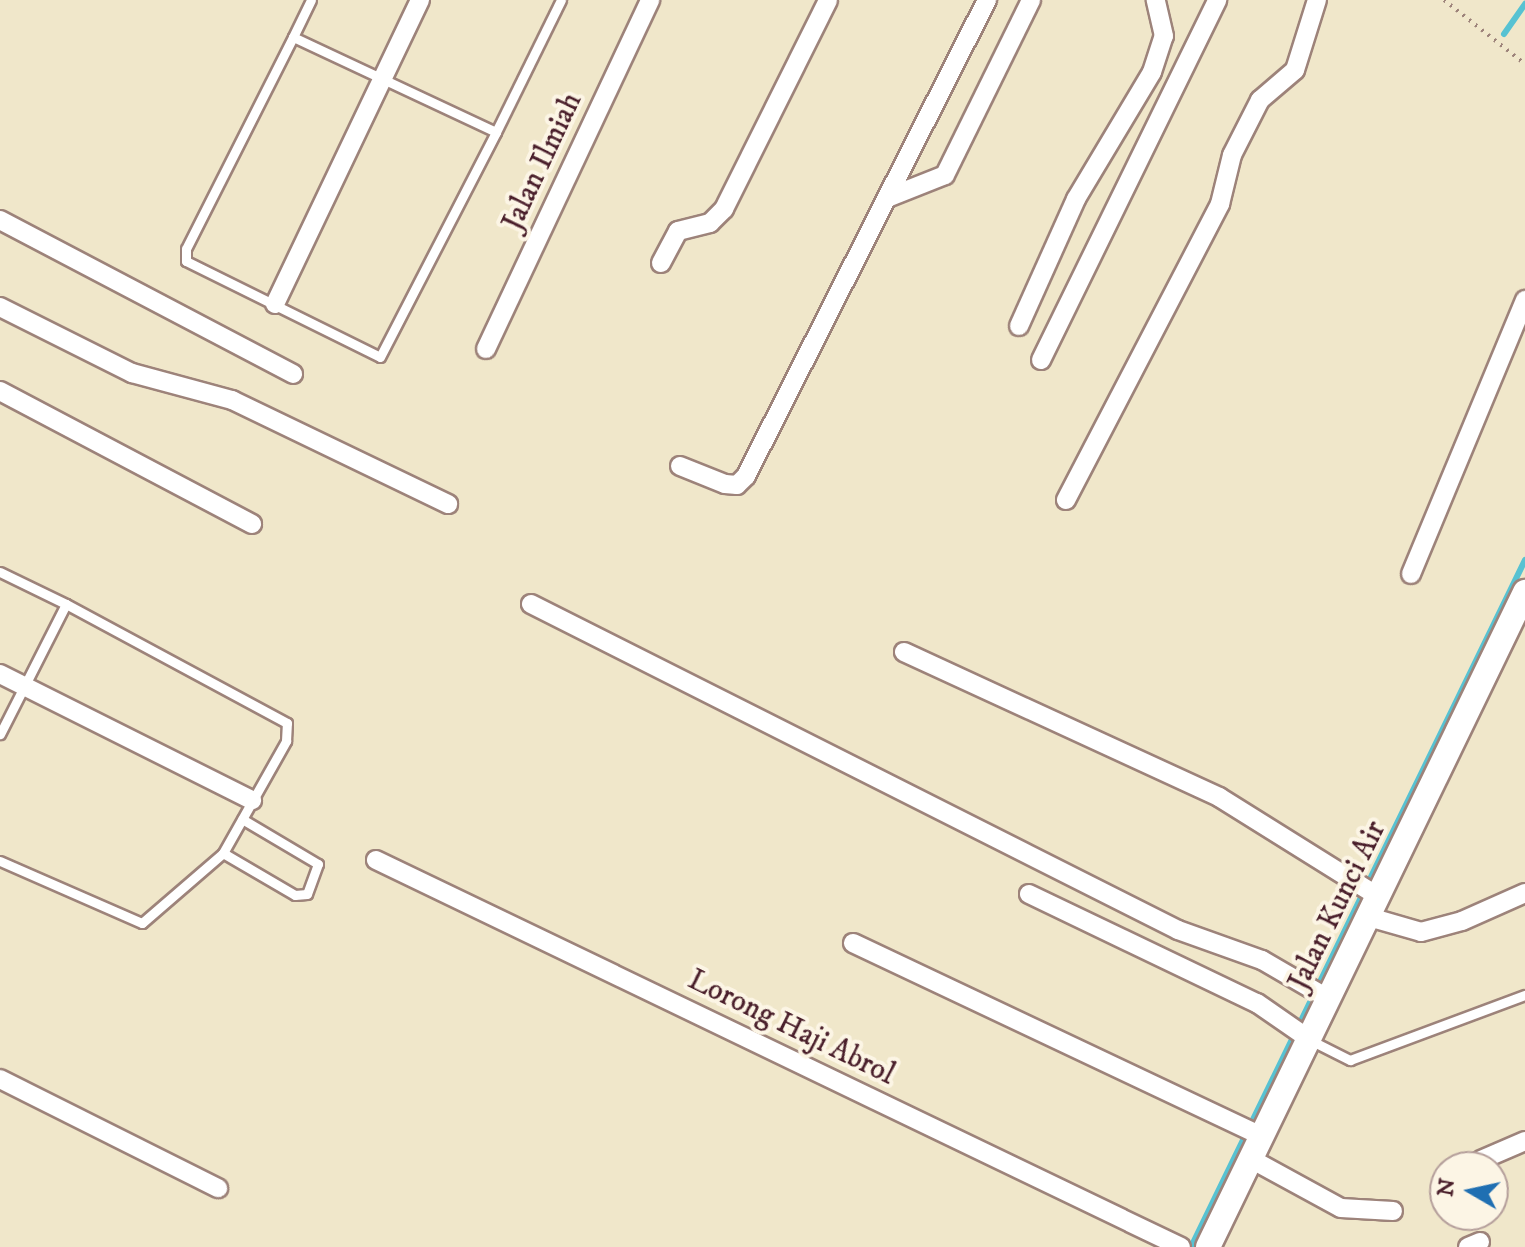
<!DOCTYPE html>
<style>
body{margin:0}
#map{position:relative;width:1525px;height:1247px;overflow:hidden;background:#f0e7ca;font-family:"IM FELL DW Pica",serif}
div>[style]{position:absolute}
.stream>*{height:6px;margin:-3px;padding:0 3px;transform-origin:3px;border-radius:3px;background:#57c2d2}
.path>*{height:4px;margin-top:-2px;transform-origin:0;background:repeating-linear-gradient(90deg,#9d837a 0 2px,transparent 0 8px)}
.roads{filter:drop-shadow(2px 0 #9d837a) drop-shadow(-2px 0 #9d837a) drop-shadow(0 2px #9d837a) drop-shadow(0 -2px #9d837a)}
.lane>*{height:9px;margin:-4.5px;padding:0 4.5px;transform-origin:4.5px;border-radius:4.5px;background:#fff}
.street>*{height:18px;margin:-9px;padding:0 9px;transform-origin:9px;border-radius:9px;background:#fff}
.secondary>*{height:24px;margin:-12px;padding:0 12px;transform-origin:12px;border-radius:12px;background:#fff}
span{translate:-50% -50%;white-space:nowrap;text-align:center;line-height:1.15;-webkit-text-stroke:8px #fcf5e5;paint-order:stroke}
.street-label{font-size:30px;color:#4a1f2b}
.north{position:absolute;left:1429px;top:1151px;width:80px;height:80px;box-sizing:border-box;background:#fcf5e5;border:2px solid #b59f9b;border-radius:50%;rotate:279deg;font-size:22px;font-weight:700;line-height:32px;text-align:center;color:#4a1f2b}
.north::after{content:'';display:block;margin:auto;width:28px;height:36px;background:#1f6fb2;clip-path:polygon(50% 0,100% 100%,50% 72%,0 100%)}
</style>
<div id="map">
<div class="stream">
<div style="left:1504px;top:34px;width:37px;rotate:-55deg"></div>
<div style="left:1191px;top:1247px;width:764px;rotate:-64.07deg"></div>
</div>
<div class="path">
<div style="left:1444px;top:0;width:103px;rotate:38.3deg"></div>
</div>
<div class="roads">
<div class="lane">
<div style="left:293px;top:37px;width:41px;rotate:-64.1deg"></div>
<div style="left:496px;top:132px;width:224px;rotate:-154.9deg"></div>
<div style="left:293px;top:37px;width:237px;rotate:116.8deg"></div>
<div style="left:186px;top:249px;width:12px;rotate:90deg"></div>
<div style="left:186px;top:261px;width:216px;rotate:26.3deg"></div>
<div style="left:380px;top:357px;width:253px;rotate:-62.7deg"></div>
<div style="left:496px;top:132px;width:147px;rotate:-63.8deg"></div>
<div style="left:0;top:572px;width:73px;rotate:25.9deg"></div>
<div style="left:66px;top:604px;width:146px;rotate:116.9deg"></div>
<div style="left:223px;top:853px;width:83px;rotate:30.3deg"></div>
<div style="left:295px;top:895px;width:12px;rotate:-5deg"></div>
<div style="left:307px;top:894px;width:32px;rotate:-70deg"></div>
<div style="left:318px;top:864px;width:88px;rotate:-149.4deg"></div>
<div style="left:0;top:861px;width:155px;rotate:23.6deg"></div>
<div style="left:142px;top:923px;width:107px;rotate:-40.8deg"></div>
<div style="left:223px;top:853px;width:129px;rotate:-60.6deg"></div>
<div style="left:286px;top:741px;width:18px;rotate:-87deg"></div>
<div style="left:287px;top:723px;width:251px;rotate:-151.7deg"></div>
<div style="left:1310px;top:1040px;width:45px;rotate:26.6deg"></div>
<div style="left:1350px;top:1060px;width:187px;rotate:-20.4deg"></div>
</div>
<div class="street">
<div style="left:887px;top:198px;width:62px;rotate:-21.6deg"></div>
<div style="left:945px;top:175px;width:195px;rotate:-63.8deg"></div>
<div style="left:0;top:220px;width:331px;rotate:27.7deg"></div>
<div style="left:661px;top:263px;width:36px;rotate:-62deg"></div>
<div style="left:678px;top:231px;width:33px;rotate:-14deg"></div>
<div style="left:710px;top:223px;width:20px;rotate:-45deg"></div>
<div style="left:724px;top:209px;width:233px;rotate:-63.5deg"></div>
<div style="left:275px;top:304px;width:337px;rotate:-64.5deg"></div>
<div style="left:0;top:307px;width:148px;rotate:26.6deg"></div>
<div style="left:132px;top:373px;width:104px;rotate:15.1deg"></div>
<div style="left:232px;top:400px;width:240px;rotate:25.7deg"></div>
<div style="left:1019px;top:326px;width:139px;rotate:-65.8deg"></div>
<div style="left:1076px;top:199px;width:148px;rotate:-59.1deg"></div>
<div style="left:1152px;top:72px;width:38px;rotate:-72deg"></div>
<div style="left:1164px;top:36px;width:37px;rotate:-103deg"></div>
<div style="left:486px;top:349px;width:386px;rotate:-64.8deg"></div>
<div style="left:1041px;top:360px;width:401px;rotate:-63.9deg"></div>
<div style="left:0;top:391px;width:285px;rotate:27.8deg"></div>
<div style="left:680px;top:466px;width:48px;rotate:21.8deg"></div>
<div style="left:725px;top:484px;width:12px;rotate:5deg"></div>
<div style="left:737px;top:485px;width:13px;rotate:-45deg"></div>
<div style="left:746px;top:476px;width:534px;rotate:-63.15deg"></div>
<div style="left:1066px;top:500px;width:334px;rotate:-62.5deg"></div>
<div style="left:1220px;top:204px;width:50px;rotate:-76.2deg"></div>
<div style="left:1232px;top:155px;width:62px;rotate:-63deg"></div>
<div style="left:1260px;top:100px;width:46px;rotate:-40.6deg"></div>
<div style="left:1295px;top:70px;width:73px;rotate:-72.6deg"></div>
<div style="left:1411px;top:574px;width:297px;rotate:-67.4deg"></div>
<div style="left:531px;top:604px;width:724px;rotate:26.74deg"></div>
<div style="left:1178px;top:930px;width:89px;rotate:19.7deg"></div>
<div style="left:1262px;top:960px;width:78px;rotate:30.2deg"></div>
<div style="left:904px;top:652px;width:347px;rotate:24.7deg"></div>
<div style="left:1219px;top:797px;width:189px;rotate:32deg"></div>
<div style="left:0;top:674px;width:282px;rotate:26.6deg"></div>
<div style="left:376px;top:860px;width:893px;rotate:25.68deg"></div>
<div style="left:1029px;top:894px;width:253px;rotate:25.6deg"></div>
<div style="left:1257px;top:1003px;width:63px;rotate:34.7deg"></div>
<div style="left:1369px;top:917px;width:54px;rotate:16.1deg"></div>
<div style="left:1421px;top:932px;width:42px;rotate:-15deg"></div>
<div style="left:1462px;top:921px;width:69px;rotate:-24deg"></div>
<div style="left:853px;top:943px;width:452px;rotate:25.3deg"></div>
<div style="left:0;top:1079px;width:244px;rotate:26.6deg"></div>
<div style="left:1251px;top:1159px;width:102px;rotate:28.6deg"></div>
<div style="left:1341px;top:1208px;width:52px;rotate:3.3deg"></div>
<div style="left:1481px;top:1160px;width:48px;rotate:-23.4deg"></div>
<div style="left:1468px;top:1247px;width:13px;rotate:-23deg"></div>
</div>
<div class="secondary">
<div style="left:1208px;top:1247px;width:728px;rotate:-64.17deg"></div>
</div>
</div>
<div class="street-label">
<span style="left:543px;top:162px;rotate:-65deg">Jalan Ilmiah</span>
<span style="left:1338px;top:906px;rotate:-64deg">Jalan Kunci Air</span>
<span style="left:791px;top:1028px;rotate:26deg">Lorong Haji Abrol</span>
</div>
<div class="north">N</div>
</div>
